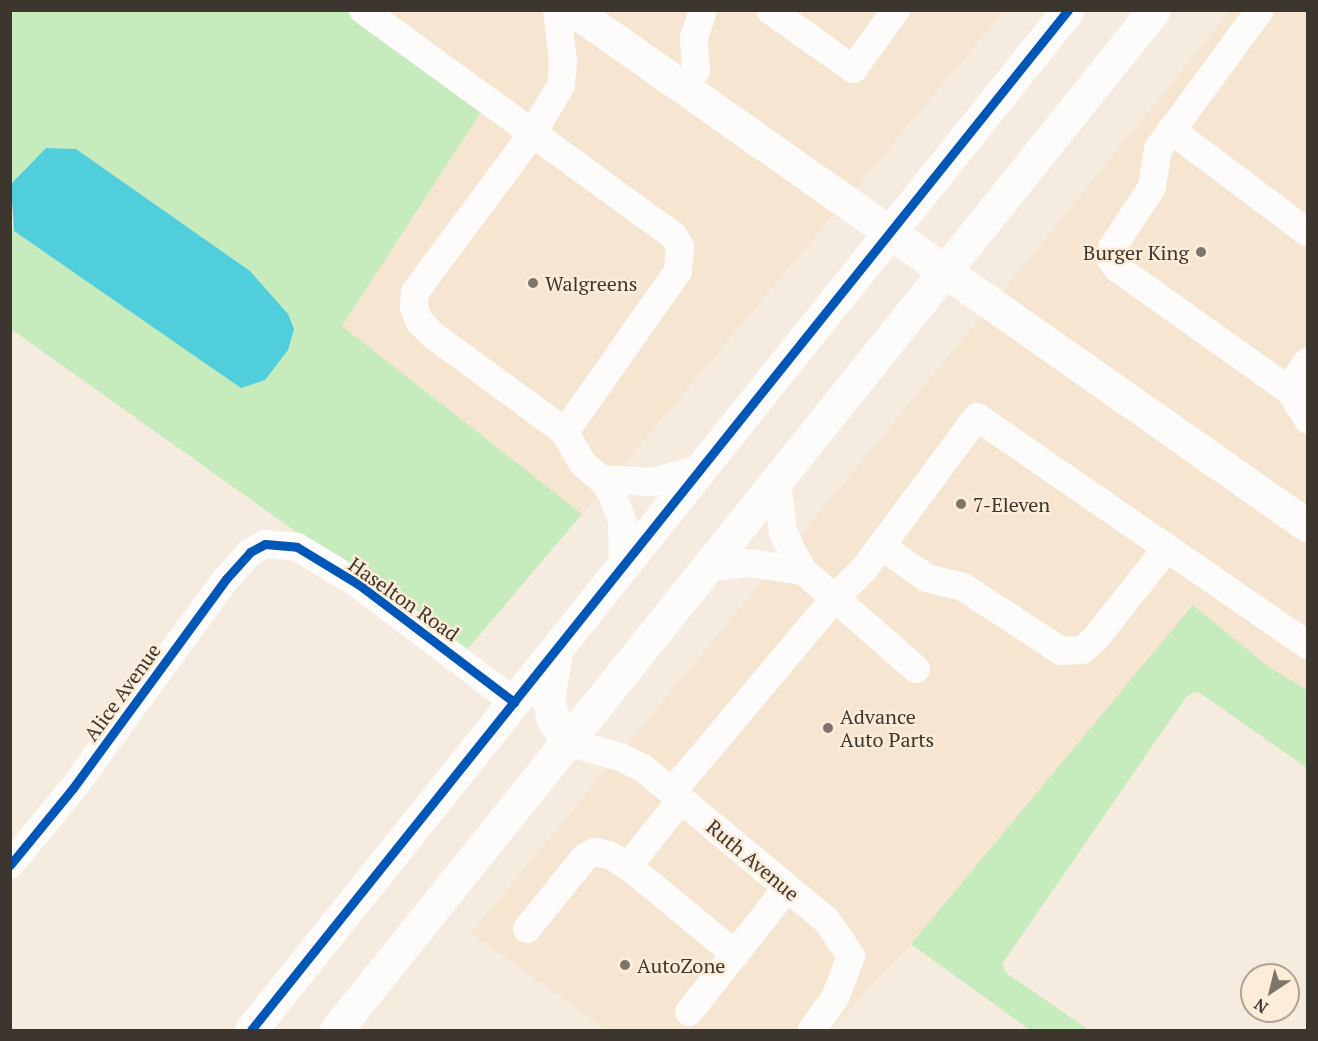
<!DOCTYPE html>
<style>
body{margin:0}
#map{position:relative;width:1318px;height:1041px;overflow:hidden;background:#f5ebdf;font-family:"PT Serif",serif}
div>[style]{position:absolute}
.built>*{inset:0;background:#f6e5d1}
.green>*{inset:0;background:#c6ebbd}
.water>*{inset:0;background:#50cedc}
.minor>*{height:28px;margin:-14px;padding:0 14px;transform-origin:14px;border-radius:14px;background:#fefcfa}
.major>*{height:33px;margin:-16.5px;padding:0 16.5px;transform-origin:16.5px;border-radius:16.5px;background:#fefcfa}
.cycleway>*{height:9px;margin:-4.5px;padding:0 4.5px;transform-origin:4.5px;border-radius:4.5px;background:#0057b8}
.dots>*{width:16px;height:16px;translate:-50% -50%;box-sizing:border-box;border:3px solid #fdecd7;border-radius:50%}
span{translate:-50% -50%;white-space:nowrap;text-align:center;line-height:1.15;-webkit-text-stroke:5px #fdecd7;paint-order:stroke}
.poi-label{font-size:20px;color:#3d362e}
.right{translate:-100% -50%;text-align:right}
.left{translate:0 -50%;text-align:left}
.street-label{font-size:20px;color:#3d362e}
.frame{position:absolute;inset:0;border:12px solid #3d362e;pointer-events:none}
.north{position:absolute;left:1240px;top:963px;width:60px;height:60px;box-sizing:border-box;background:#fdecd7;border:2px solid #b0a393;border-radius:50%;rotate:215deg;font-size:16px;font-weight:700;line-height:24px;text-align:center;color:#3d362e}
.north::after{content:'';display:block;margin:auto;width:21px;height:27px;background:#7d756c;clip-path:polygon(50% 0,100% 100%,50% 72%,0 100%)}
</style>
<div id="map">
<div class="built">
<div style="clip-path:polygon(347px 11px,550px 11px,835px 213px,582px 514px,342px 326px,485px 106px)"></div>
<div style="clip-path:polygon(596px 11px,1004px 11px,852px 192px)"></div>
<div style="clip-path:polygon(1230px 11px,1307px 11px,1307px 510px,999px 296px)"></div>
<div style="clip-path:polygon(982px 316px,1307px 543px,1307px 690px,1267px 666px,1193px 606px,911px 944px,830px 1030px,607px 1030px,471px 933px)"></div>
</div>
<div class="green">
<div style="clip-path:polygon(11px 11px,347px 11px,485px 106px,342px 326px,582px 514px,465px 652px,11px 329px,10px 221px,14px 231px,78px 275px,288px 314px,250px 271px,76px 149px,46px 148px,11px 184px)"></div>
<div style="clip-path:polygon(1193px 605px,1267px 666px,1307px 690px,1307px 768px,1200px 693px,1194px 692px,1186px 697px,1002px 964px,1006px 973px,1089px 1030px,1030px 1030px,911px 944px)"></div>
</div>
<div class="water">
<div style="clip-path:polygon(46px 148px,76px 149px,250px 271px,288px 314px,294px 329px,288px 350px,265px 380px,241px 388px,14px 231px,11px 184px)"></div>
</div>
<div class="minor">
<div style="left:363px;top:10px;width:384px;rotate:36deg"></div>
<div style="left:674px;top:236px;width:13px;rotate:61deg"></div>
<div style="left:680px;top:247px;width:24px;rotate:95deg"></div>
<div style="left:678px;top:271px;width:197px;rotate:125.1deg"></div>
<div style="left:557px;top:10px;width:52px;rotate:83.4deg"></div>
<div style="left:563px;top:62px;width:23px;rotate:95deg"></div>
<div style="left:561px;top:85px;width:56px;rotate:120.3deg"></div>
<div style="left:533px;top:133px;width:198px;rotate:126.6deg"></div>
<div style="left:415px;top:292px;width:15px;rotate:94deg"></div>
<div style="left:414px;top:307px;width:15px;rotate:70deg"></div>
<div style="left:419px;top:321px;width:21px;rotate:45deg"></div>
<div style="left:434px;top:336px;width:161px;rotate:36.2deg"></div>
<div style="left:564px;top:431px;width:38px;rotate:60deg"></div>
<div style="left:583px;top:464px;width:23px;rotate:40deg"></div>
<div style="left:770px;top:10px;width:102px;rotate:35.4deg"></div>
<div style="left:853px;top:69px;width:73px;rotate:-53.9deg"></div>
<div style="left:1260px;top:10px;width:172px;rotate:126.3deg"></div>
<div style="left:1158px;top:149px;width:38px;rotate:99deg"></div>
<div style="left:1152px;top:187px;width:73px;rotate:123.3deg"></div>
<div style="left:1112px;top:248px;width:11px;rotate:95deg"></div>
<div style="left:1111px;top:259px;width:11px;rotate:56deg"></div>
<div style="left:1117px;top:268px;width:212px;rotate:35.4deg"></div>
<div style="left:1290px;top:391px;width:34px;rotate:58deg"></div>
<div style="left:682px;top:88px;width:23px;rotate:-52deg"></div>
<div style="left:696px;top:70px;width:32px;rotate:-94deg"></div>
<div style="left:694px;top:38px;width:29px;rotate:-72deg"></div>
<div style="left:1171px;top:130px;width:171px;rotate:36.9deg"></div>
<div style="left:1288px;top:389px;width:34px;rotate:-54deg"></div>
<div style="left:881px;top:546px;width:56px;rotate:34.8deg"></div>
<div style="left:927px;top:578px;width:37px;rotate:14deg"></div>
<div style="left:963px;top:587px;width:117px;rotate:33.1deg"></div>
<div style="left:1061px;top:651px;width:21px;rotate:-3deg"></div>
<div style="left:1082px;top:650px;width:17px;rotate:-40deg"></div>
<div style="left:1095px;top:639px;width:115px;rotate:-51.7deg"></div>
<div style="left:623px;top:566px;width:46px;rotate:-91.2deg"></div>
<div style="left:622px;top:520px;width:28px;rotate:-111deg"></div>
<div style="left:612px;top:494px;width:19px;rotate:-126deg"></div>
<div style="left:601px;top:479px;width:51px;rotate:3.4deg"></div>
<div style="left:652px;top:482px;width:50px;rotate:-15.2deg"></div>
<div style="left:708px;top:567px;width:41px;rotate:-5.6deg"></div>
<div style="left:749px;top:563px;width:55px;rotate:8.4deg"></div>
<div style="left:803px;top:571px;width:43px;rotate:-117.8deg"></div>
<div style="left:783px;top:533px;width:52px;rotate:-96.6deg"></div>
<div style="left:916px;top:669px;width:108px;rotate:-138.8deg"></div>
<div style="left:835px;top:598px;width:41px;rotate:-45deg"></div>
<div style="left:864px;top:569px;width:189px;rotate:-53.4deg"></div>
<div style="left:977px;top:417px;width:402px;rotate:34.6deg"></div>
<div style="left:567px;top:742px;width:55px;rotate:15.8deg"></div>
<div style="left:620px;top:757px;width:25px;rotate:26deg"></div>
<div style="left:643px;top:768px;width:239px;rotate:39.7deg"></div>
<div style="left:827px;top:921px;width:42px;rotate:55.6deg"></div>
<div style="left:851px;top:956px;width:45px;rotate:110.9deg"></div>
<div style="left:835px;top:998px;width:39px;rotate:126deg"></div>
<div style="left:672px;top:792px;width:253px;rotate:-50deg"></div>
<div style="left:835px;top:598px;width:42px;rotate:-139.8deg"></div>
<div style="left:681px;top:800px;width:85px;rotate:128.8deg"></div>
<div style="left:628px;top:866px;width:139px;rotate:39.4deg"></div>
<div style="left:10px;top:865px;width:99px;rotate:-50.7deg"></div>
<div style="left:73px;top:788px;width:259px;rotate:-53.8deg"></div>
<div style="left:226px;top:579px;width:36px;rotate:-48deg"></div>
<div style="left:250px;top:552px;width:17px;rotate:-28deg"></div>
<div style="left:265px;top:544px;width:32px;rotate:5deg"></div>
<div style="left:297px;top:547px;width:71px;rotate:31.2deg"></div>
<div style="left:358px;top:584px;width:196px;rotate:37.1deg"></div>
<div style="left:527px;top:929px;width:91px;rotate:-51.2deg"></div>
<div style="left:584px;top:858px;width:13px;rotate:-29deg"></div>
<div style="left:595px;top:852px;width:14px;rotate:12deg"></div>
<div style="left:609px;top:855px;width:22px;rotate:30deg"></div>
<div style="left:689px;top:1012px;width:158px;rotate:-51.7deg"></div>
</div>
<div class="major">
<div style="left:573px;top:10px;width:898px;rotate:35.07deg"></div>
<div style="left:556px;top:653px;width:46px;rotate:100.1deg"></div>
<div style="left:548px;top:698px;width:22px;rotate:77deg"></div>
<div style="left:553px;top:719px;width:27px;rotate:59deg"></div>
<div style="left:251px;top:1030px;width:1307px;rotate:-51.31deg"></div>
<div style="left:336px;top:1030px;width:1307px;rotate:-51.27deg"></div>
</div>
<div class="cycleway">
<div style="left:10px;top:865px;width:99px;rotate:-50.7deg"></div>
<div style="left:73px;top:788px;width:259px;rotate:-53.8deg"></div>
<div style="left:226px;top:579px;width:36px;rotate:-48deg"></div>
<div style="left:250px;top:552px;width:17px;rotate:-28deg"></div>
<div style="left:265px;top:544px;width:32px;rotate:5deg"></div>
<div style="left:297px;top:547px;width:71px;rotate:31.2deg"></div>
<div style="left:358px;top:584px;width:196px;rotate:37.1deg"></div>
<div style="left:251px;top:1030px;width:1307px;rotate:-51.31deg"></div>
</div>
<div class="dots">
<div style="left:1201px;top:252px;background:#7d756c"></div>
<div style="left:533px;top:283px;background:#7d756c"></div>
<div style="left:961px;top:504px;background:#7d756c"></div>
<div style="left:828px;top:728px;background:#7d756c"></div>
<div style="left:625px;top:965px;background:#7d756c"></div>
</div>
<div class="poi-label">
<span class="right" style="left:1189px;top:252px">Burger King</span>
<span class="left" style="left:545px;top:283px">Walgreens</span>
<span class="left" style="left:973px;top:504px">7-Eleven</span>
<span class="left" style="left:840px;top:728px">Advance<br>Auto Parts</span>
<span class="left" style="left:637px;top:965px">AutoZone</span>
</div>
<div class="street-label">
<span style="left:404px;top:599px;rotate:35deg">Haselton Road</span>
<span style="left:122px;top:692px;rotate:-54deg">Alice Avenue</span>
<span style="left:753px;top:860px;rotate:40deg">Ruth Avenue</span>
</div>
<div class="frame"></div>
<div class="north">N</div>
</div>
